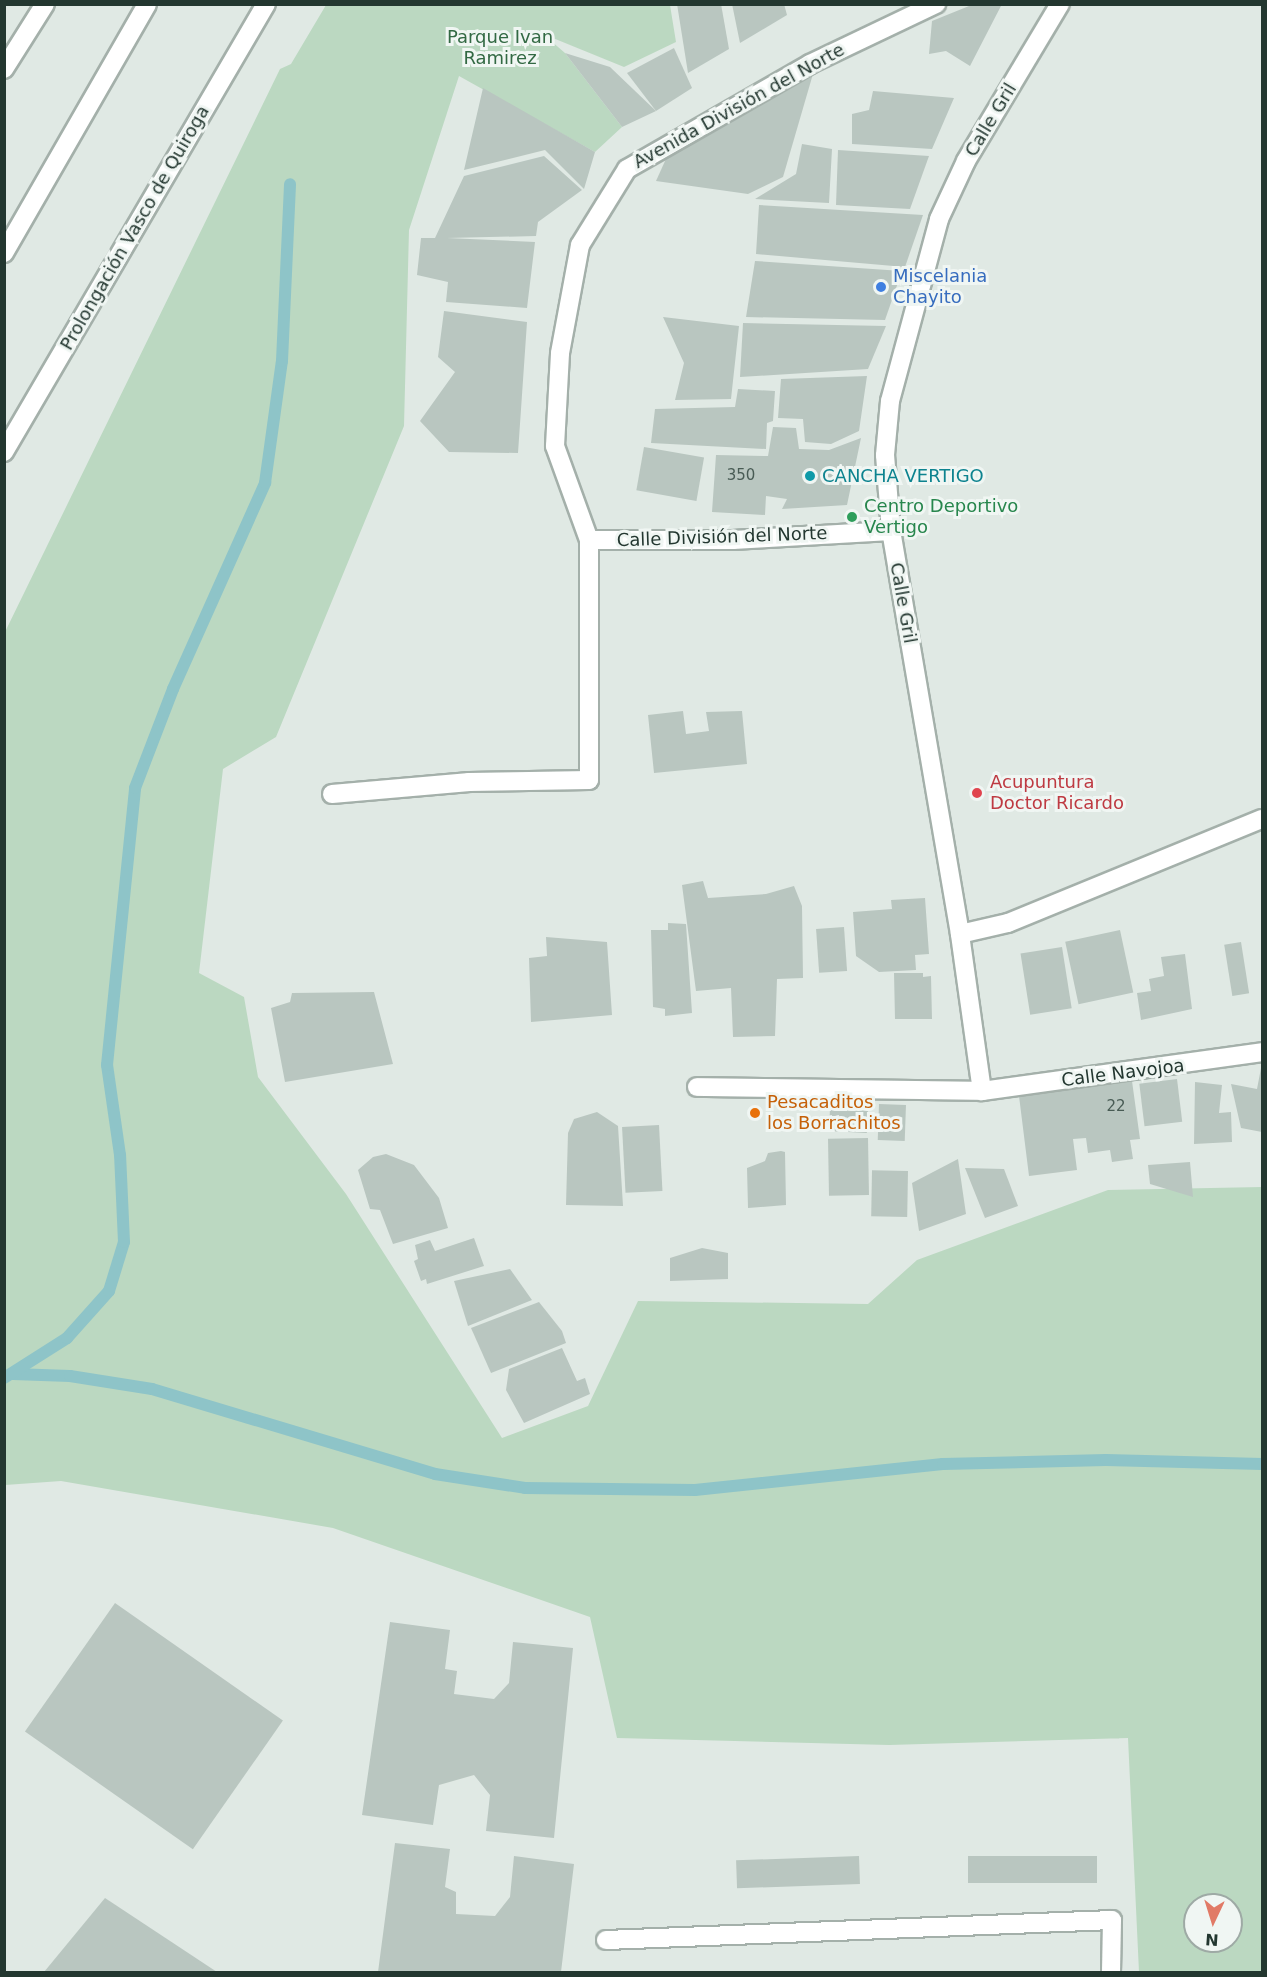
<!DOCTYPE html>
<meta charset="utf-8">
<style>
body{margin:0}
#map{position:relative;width:1267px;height:1977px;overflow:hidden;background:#e0e9e4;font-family:"DejaVu Sans",sans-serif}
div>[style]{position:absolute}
.green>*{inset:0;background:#bbd8c1}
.stream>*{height:12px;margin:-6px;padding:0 6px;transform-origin:6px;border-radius:6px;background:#8ec4c8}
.building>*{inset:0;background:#b9c6c0;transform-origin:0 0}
.roads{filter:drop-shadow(2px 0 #a4b0aa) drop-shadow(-2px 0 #a4b0aa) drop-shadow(0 2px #a4b0aa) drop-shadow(0 -2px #a4b0aa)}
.service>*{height:18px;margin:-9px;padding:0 9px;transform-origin:9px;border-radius:9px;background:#fff}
.minor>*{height:18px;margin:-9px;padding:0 9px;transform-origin:9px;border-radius:9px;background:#fff}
.tertiary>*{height:18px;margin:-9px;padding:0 9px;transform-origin:9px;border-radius:9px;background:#fff}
.dots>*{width:16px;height:16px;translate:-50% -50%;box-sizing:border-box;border:3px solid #f0f6f3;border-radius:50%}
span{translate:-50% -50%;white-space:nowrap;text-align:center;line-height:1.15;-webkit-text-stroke:6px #f0f6f3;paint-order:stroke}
.number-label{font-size:15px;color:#485b54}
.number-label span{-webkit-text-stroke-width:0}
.park-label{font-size:18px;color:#326943}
.street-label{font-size:18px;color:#233730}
.shop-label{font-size:18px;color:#366cbe}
.left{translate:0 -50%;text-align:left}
.culture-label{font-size:18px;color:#0d838f}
.leisure-label{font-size:18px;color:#27864d}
.health-label{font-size:18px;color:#be3a42}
.food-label{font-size:18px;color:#c56008}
.frame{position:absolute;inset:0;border:6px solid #233730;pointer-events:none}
.north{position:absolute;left:1183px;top:1893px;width:60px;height:60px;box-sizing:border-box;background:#f0f6f3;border:2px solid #9eaaa5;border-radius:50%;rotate:184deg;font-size:16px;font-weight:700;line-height:24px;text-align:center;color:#233730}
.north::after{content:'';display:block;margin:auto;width:21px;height:27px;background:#e17a66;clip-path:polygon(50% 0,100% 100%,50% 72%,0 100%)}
</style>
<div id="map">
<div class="green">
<div style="clip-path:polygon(evenodd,326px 5px,670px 5px,676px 42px,624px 67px,543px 34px,565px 53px,622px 127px,595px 152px,459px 76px,409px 230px,404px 426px,276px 737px,223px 769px,199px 973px,244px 997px,258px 1077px,346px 1194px,502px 1438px,588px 1406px,638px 1301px,868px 1304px,917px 1260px,1108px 1190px,1262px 1187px,1262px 1972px,1139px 1972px,1128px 1738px,889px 1745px,617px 1738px,590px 1617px,333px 1528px,61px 1481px,5px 1485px,4px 634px,280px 69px,291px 64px,326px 5px,1195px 1905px,1231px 1905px,1231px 1941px,1195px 1941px,1195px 1905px)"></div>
</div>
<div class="stream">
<div style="left:13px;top:1374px;width:57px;rotate:2deg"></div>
<div style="left:70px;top:1376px;width:83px;rotate:9deg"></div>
<div style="left:152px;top:1389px;width:295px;rotate:16.7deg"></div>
<div style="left:435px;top:1474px;width:91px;rotate:8.8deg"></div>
<div style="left:525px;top:1488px;width:170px;rotate:0.7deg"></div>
<div style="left:695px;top:1490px;width:249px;rotate:-6deg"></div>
<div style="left:943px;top:1464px;width:163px;rotate:-1.4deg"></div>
<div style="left:1106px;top:1460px;width:156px;rotate:1.5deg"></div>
<div style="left:4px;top:1378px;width:75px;rotate:-32.4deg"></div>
<div style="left:67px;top:1338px;width:63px;rotate:-48.2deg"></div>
<div style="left:109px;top:1291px;width:51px;rotate:-73deg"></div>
<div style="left:124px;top:1242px;width:87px;rotate:-92.6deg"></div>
<div style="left:120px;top:1155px;width:91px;rotate:-98.2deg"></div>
<div style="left:107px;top:1065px;width:278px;rotate:-84.2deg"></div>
<div style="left:135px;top:788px;width:106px;rotate:-69deg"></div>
<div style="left:173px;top:689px;width:226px;rotate:-65.9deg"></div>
<div style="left:265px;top:483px;width:123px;rotate:-82.1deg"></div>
<div style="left:282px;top:361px;width:177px;rotate:-87.4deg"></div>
</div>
<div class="building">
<div style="clip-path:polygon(677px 4px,721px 4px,729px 49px,688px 73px)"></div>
<div style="clip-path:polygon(732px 4px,784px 4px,787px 15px,740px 43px)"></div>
<div style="clip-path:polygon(974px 4px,1002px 4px,970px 66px,946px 51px,929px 54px,932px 21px)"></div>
<div style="clip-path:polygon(674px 48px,692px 88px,656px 111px,627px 73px)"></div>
<div style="clip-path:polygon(565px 53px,610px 67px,656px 111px,622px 127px)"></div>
<div style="clip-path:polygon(815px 67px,783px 177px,748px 194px,656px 181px,670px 150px)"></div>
<div style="clip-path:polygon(483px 88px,595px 152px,584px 189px,545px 150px,464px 170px)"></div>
<div style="clip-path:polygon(873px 91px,954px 98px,932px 149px,852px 144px,852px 114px,869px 110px)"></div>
<div style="clip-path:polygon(802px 144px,832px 149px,829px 203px,755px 199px,796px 174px)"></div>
<div style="clip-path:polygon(838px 150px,929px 156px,910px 209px,836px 205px)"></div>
<div style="clip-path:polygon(544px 156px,582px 190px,538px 222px,536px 236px,447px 238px,535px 242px,527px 308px,446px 302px,448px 282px,417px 275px,421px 238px,435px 238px,464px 176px)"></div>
<div style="clip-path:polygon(759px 205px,923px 215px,905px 267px,756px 254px)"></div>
<div style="clip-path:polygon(755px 261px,902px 271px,885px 320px,746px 317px)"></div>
<div style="clip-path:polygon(444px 311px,527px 322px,518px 453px,449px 452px,420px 421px,455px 372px,438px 357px)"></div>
<div style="clip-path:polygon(663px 317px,739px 326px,731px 399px,675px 400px,684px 363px)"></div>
<div style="clip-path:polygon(743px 323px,886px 326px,868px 369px,740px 377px)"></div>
<div style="clip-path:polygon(867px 376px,859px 431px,831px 444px,805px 442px,803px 419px,778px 418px,781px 379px)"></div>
<div style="clip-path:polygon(738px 389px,775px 391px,773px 421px,767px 423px,766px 449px,651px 443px,655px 409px,735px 407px)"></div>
<div style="clip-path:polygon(773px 427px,796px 428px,799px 449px,829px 450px,861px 438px,847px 505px,782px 509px,787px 499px,766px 496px,765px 515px,712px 512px,716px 455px,768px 456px)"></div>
<div style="left:644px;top:447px;width:61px;height:44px;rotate:10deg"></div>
<div style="clip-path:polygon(683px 711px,686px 734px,709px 731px,706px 712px,742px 711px,747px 764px,654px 773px,648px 715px)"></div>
<div style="clip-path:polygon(703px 881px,708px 898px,766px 894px,794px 886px,802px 906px,803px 978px,777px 979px,775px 1036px,733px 1037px,731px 988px,696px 991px,682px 885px)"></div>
<div style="clip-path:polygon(925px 898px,929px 954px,915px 955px,916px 970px,879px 972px,856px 956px,853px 912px,892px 909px,891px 900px)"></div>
<div style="clip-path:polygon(668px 923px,686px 924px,692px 1013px,665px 1016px,665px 1009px,653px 1007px,651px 930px,668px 930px)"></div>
<div style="left:844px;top:927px;width:44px;height:28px;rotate:86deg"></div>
<div style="left:1120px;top:930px;width:64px;height:56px;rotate:78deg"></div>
<div style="clip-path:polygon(546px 937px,607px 942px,612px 1015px,531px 1022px,529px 958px,547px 956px)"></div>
<div style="left:1241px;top:942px;width:52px;height:17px;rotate:81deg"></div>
<div style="left:1062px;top:947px;width:62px;height:42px;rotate:81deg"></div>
<div style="clip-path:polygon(1185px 954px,1192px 1009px,1141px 1020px,1137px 993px,1151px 991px,1149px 979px,1164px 976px,1161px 957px)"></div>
<div style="clip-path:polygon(894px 973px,923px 973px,923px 977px,931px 976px,932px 1019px,895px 1019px)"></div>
<div style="clip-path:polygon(374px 992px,393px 1064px,285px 1082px,271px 1008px,290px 1002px,292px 993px)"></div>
<div style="clip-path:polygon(1261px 1068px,1262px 1068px,1262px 1132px,1241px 1128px,1231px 1084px,1257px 1089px)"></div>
<div style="left:1177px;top:1079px;width:43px;height:38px;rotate:83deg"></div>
<div style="clip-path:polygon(1132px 1081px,1140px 1139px,1130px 1140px,1133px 1159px,1112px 1162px,1110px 1150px,1088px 1153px,1086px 1138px,1073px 1139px,1077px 1170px,1029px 1176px,1019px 1096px)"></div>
<div style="clip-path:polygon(1195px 1082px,1222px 1085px,1219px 1113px,1231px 1112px,1232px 1142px,1194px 1144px)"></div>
<div style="left:879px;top:1104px;width:27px;height:36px;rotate:2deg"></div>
<div style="left:830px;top:1109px;width:38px;height:22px;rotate:3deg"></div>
<div style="clip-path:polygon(597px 1112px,618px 1126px,623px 1206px,566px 1205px,568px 1133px,574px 1119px)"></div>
<div style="left:659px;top:1125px;width:66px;height:37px;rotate:87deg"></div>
<div style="left:868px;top:1138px;width:57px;height:40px;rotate:89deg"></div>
<div style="clip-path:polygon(781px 1151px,785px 1152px,786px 1205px,748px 1208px,747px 1168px,765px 1161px,768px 1153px)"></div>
<div style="clip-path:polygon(386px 1154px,414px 1165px,439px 1198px,448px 1228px,393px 1244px,380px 1210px,370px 1209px,358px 1170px,373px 1157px)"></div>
<div style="clip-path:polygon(958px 1159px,966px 1214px,919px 1231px,912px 1183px)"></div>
<div style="clip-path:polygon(1190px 1162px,1193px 1197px,1150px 1184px,1148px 1165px)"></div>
<div style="clip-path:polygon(965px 1168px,1004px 1169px,1018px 1206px,985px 1218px)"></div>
<div style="left:908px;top:1171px;width:46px;height:36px;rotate:91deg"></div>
<div style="clip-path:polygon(474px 1238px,484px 1266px,427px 1284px,426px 1279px,421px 1281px,414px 1261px,418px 1259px,415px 1245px,430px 1240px,435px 1251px)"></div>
<div style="clip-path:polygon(702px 1248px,728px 1253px,728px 1279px,670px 1281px,670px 1258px)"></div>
<div style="clip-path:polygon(510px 1269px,532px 1300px,468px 1326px,454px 1281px)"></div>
<div style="clip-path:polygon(539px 1302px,562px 1331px,566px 1343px,491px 1373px,471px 1328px)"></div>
<div style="clip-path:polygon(562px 1348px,577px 1381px,585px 1378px,590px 1394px,524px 1423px,506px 1390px,509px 1369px)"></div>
<div style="left:115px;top:1603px;width:205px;height:157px;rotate:35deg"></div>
<div style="clip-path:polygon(390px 1622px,450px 1630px,445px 1669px,457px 1671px,454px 1694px,494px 1699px,509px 1683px,513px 1642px,573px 1648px,554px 1838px,486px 1831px,490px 1795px,474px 1775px,439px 1785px,433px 1825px,362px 1815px)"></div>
<div style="clip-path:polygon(395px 1843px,450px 1849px,445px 1887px,456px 1892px,456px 1914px,495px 1916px,510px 1897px,514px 1856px,574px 1864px,561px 1972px,378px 1972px)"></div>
<div style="left:859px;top:1856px;width:28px;height:123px;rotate:88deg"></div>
<div style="left:968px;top:1856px;width:129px;height:27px"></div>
<div style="clip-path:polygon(105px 1898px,217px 1972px,44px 1972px)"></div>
</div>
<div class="roads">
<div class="service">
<div style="left:4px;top:69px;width:77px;rotate:-57.8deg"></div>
</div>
<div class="minor">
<div style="left:589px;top:540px;width:144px"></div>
<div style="left:733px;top:540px;width:158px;rotate:-3.3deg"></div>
<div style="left:332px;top:794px;width:138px;rotate:-5deg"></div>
<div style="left:469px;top:782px;width:120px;rotate:-1deg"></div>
<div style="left:589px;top:780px;width:240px;rotate:-90deg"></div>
<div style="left:589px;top:540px;width:100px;rotate:-109.9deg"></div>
<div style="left:555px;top:446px;width:93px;rotate:-86.9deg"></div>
<div style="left:560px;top:353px;width:110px;rotate:-79.5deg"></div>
<div style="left:580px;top:245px;width:89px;rotate:-58.3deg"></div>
<div style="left:627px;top:169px;width:211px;rotate:-29.8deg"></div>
<div style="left:810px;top:64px;width:140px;rotate:-25.5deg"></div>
<div style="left:960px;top:934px;width:49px;rotate:-12.9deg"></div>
<div style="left:1008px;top:923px;width:274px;rotate:-22.3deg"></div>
<div style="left:697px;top:1087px;width:285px;rotate:0.8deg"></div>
<div style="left:982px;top:1091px;width:283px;rotate:-7.9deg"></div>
<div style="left:982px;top:1091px;width:159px;rotate:-98deg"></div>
<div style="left:960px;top:934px;width:409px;rotate:-99.7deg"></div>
<div style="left:891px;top:531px;width:76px;rotate:-94.5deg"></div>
<div style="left:885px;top:455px;width:54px;rotate:-84.7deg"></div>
<div style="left:890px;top:401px;width:188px;rotate:-74.9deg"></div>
<div style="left:939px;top:219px;width:64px;rotate:-65deg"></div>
<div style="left:966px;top:161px;width:183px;rotate:-59.1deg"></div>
<div style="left:606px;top:1940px;width:506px;rotate:-2.26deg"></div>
<div style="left:1112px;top:1920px;width:52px;rotate:91.1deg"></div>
</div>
<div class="tertiary">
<div style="left:4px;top:253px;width:287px;rotate:-60.1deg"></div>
<div style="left:4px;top:452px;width:519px;rotate:-59.68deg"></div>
</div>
</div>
<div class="dots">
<div style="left:881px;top:287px;background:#3f7fe0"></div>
<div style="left:810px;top:476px;background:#0f9aa8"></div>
<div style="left:852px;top:517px;background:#2e9e5b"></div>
<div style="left:977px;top:793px;background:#e0444e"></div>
<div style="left:755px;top:1113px;background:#e8710a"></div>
</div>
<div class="number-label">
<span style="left:741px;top:476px">350</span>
<span style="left:1116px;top:1107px">22</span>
</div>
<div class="park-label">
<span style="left:500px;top:48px">Parque Ivan<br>Ramirez</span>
</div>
<div class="street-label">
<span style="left:739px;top:106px;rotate:-29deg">Avenida División del Norte</span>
<span style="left:991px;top:120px;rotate:-59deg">Calle Gril</span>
<span style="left:135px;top:228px;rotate:-60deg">Prolongación Vasco de Quiroga</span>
<span style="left:722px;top:537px;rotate:-2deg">Calle División del Norte</span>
<span style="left:903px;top:603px;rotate:80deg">Calle Gril</span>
<span style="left:1123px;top:1073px;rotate:-7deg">Calle Navojoa</span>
</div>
<div class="shop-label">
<span class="left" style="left:893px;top:287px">Miscelania<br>Chayito</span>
</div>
<div class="culture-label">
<span class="left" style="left:822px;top:476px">CANCHA VERTIGO</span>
</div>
<div class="leisure-label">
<span class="left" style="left:864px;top:517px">Centro Deportivo<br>Vertigo</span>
</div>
<div class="health-label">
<span class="left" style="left:990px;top:793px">Acupuntura<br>Doctor Ricardo</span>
</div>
<div class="food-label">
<span class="left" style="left:767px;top:1113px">Pesacaditos<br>los Borrachitos</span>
</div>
<div class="frame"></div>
<div class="north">N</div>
</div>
